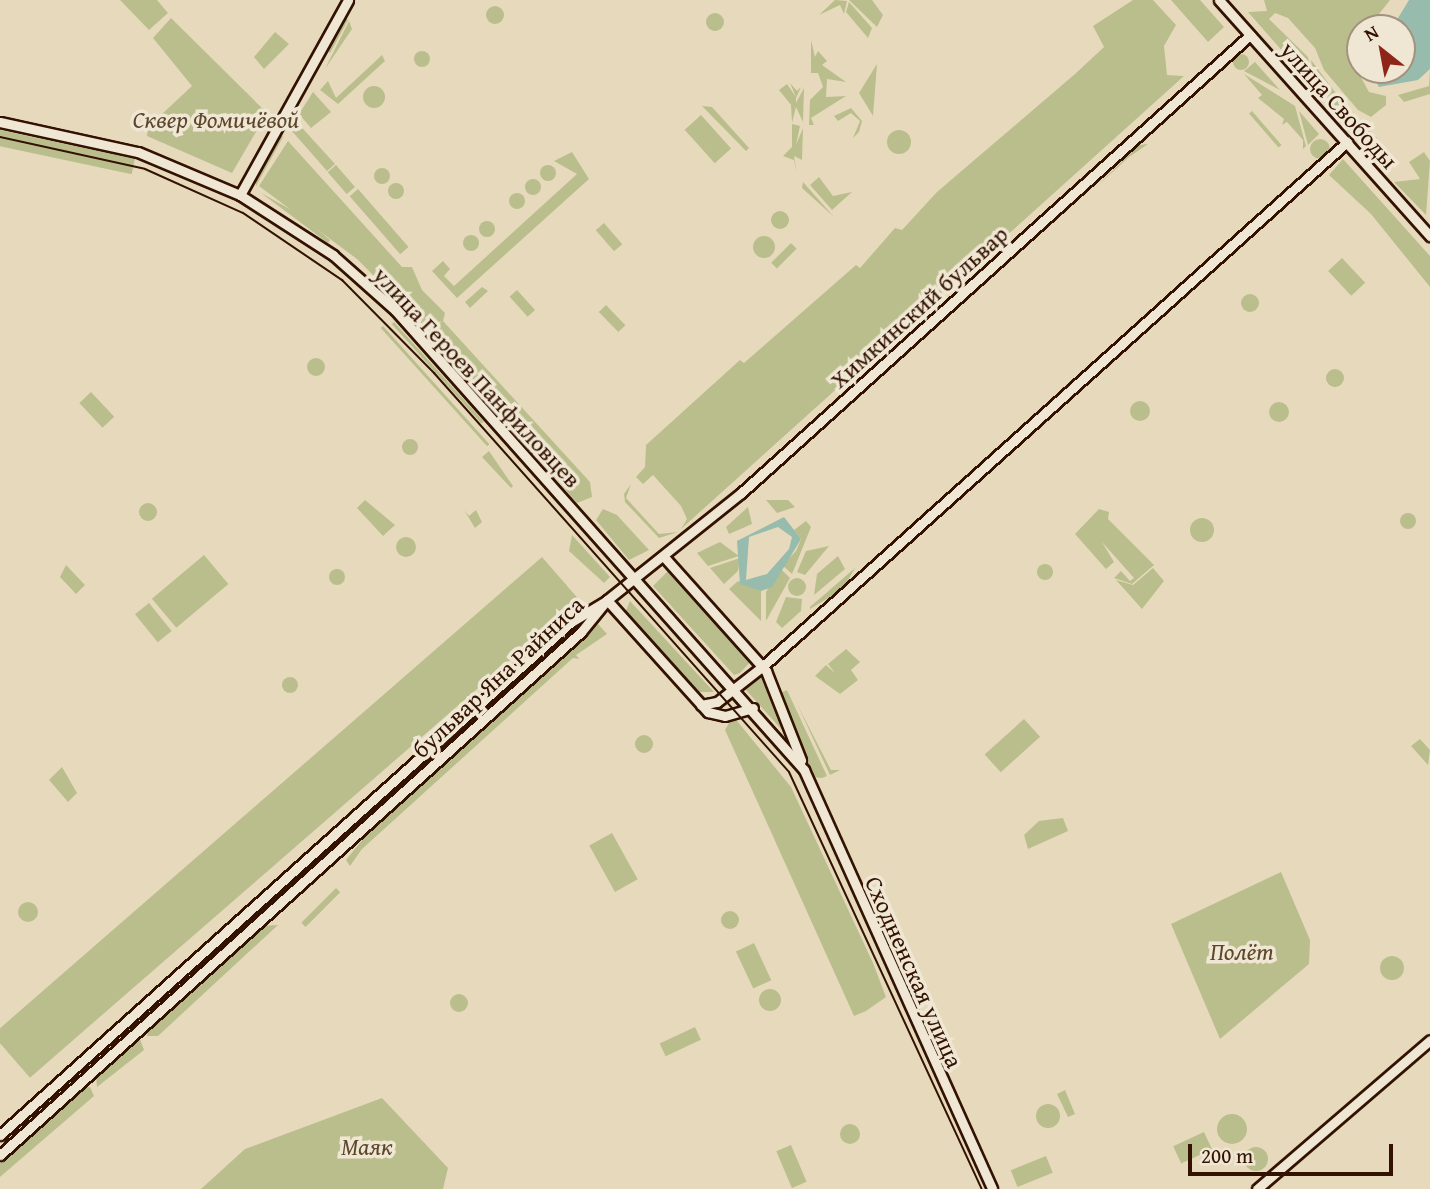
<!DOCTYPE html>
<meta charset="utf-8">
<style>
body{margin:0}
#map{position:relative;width:1430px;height:1189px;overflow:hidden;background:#e7dabc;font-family:"Gentium Book Plus",serif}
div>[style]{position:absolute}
.green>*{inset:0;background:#babe8d;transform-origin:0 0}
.round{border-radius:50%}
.water>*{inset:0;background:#97bbac}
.roads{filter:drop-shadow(2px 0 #331202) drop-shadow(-2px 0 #331202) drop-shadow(0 2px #331202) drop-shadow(0 -2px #331202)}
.secondary>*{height:9px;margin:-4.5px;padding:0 4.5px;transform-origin:4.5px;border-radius:4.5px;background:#efe7d3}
.tram>*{height:2px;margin:-1px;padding:0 1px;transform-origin:1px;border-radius:1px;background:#331202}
span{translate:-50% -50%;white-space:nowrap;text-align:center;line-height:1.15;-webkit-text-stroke:7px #efe7d3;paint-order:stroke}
.street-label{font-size:24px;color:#331202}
.park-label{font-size:24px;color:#5c462c;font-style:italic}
.north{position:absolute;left:1346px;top:14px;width:70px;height:70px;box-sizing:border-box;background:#efe7d3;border:2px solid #a4927f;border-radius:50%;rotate:329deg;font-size:19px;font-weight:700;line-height:28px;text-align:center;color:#331202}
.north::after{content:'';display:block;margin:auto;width:24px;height:32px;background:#8f2418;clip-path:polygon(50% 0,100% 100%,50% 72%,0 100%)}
.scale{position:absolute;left:1188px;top:1144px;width:205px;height:32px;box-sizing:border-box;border:4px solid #331202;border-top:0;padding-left:9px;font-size:21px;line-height:24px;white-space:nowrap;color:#331202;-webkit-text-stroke:5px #efe7d3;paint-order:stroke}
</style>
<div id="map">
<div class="green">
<div style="clip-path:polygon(120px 0,157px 0,168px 13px,149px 30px)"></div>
<div style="clip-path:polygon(835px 0,847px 1px,844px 14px,840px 5px,819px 15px)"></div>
<div style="clip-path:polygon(849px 0,872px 0,883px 15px,877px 27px)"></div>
<div style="clip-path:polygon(1133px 0,1153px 0,1176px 25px,1164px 46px,1167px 75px,1184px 76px,681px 529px,687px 519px,681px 506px,653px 475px,643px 484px,636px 477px,645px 467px,646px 445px,740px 360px,744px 363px,856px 265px,860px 268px,895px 228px,902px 230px,937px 192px,1075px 74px,1104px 47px,1093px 26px)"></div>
<div style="clip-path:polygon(1171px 0,1200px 0,1224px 27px,1208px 42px)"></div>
<div style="clip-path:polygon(1264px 0,1390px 0,1372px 23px,1379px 28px,1360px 28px,1357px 70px,1369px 92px,1386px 96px,1386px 105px,1371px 117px,1358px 110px,1324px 70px,1315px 48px,1288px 18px,1275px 13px,1269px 19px,1308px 57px,1310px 69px,1299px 70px,1248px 12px,1267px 11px)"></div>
<div style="clip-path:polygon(849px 2px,872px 28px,868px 38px,846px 12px)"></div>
<div class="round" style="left:486px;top:6px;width:18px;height:18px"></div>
<div class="round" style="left:706px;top:13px;width:18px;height:18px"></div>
<div style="clip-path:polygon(344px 16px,348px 20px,330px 53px,326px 50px)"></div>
<div style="clip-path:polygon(171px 18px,267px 113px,232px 173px,147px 136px,148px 127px,192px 86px,153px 38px)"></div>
<div style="clip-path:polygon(349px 21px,352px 29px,325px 69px)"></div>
<div style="clip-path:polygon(275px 32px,289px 44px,264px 69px,254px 57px)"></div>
<div style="clip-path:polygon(811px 40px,815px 57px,818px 51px,827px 61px,822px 65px,846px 82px,827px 79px,826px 97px,846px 96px,811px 118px,814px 125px,809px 125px,810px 100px,823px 87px,818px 73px,811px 73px)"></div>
<div class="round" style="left:414px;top:51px;width:16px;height:16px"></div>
<div class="round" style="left:1233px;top:54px;width:16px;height:16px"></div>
<div style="clip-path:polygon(382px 55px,385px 61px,338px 104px,320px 90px,328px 81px,336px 98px)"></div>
<div style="clip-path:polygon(1311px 60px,1344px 104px,1341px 117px,1314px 81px)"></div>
<div style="clip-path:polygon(1255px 62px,1280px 90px,1244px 71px)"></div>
<div style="clip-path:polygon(877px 64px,873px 116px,859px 93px)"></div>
<div style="clip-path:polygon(1430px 69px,1430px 94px,1404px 102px,1398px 95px,1429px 86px)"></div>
<div style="clip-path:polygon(1244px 74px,1295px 106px,1306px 146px,1303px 149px,1303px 140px,1287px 122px,1282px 125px,1284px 119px,1258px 98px,1262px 95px)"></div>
<div style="clip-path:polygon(790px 83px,797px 91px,801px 87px,796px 98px,796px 103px,804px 88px,803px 122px,796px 107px,792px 123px,791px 105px,779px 90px,787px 84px,796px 97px)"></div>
<div class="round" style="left:363px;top:86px;width:22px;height:22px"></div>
<div style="clip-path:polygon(313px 92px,331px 112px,311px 128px,299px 114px)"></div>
<div style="clip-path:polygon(702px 106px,712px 107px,749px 148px,746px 151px)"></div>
<div style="clip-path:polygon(851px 108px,862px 121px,859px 132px,853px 138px,860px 121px,851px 113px,838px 121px,834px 116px)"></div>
<div style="left:1252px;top:111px;width:45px;height:4px;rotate:49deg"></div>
<div style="clip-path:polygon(1299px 111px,1319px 134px,1308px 145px)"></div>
<div style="left:701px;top:115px;width:45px;height:22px;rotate:48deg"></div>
<div style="clip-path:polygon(1356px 117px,1380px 141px,1369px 149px,1342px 119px)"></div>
<div style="clip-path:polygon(295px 120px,335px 164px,327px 171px,291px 130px)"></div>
<div style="clip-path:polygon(792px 124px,800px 126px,796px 145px,803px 128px,802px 160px,794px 156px,797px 173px,794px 160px,783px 156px,792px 147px)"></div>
<div class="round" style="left:887px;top:130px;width:24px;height:24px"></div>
<div style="left:0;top:130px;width:138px;height:16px;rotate:12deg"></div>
<div style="clip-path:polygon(279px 133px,283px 137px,256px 186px,256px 175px)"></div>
<div class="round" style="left:1310px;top:139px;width:20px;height:20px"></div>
<div style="clip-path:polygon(288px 141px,402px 267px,412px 267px,422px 290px,445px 313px,443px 321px,590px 482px,592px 497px,577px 503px,430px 340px,428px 334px,442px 321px,425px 327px,357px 259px,259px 186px)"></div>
<div style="clip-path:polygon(1148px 144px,1129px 157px,1095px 188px,1139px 145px)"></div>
<div style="clip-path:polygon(572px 152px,589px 179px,457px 298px,432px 271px,443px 261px,450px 269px,444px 276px,454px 286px,577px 174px,554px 161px)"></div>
<div style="clip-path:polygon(1424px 152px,1430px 161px,1426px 215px,1394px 182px,1420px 179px,1409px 162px)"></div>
<div style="clip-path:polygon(1343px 159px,1430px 256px,1430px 287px,1371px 214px,1329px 175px)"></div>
<div style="left:336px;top:165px;width:29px;height:11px;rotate:49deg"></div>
<div class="round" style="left:540px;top:165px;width:16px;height:16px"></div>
<div class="round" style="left:374px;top:168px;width:16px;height:16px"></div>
<div style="clip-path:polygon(819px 177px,833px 196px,852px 192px,832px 210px,810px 185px)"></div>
<div class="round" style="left:525px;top:179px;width:16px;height:16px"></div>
<div style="clip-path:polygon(803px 182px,834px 217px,802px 188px)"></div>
<div class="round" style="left:388px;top:183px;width:16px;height:16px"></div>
<div style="left:358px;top:189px;width:77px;height:11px;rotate:49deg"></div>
<div style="clip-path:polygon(261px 193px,299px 214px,330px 240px,328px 243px)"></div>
<div class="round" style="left:509px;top:193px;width:16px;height:16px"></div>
<div class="round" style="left:771px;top:211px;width:18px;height:18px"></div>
<div class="round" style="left:479px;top:221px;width:16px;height:16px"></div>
<div style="left:604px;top:223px;width:28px;height:11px;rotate:49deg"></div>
<div class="round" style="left:463px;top:235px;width:16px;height:16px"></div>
<div class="round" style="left:753px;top:236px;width:22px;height:22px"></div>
<div style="left:791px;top:243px;width:8px;height:28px;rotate:45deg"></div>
<div style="left:1342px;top:258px;width:34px;height:19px;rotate:47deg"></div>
<div style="clip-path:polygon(482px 287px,488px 291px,470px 308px,465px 302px)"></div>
<div style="left:517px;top:290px;width:27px;height:10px;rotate:48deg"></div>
<div class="round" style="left:1241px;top:294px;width:18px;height:18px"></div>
<div style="left:606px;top:305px;width:28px;height:10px;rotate:46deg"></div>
<div style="left:394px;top:322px;width:134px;height:3px;rotate:48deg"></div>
<div style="left:383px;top:326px;width:159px;height:3px;rotate:48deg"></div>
<div class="round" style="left:307px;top:358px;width:18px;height:18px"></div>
<div class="round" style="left:1326px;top:369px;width:18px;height:18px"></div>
<div style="left:91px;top:392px;width:34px;height:16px;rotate:47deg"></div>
<div class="round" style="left:1130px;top:401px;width:20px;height:20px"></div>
<div class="round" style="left:1269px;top:402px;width:20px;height:20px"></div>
<div class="round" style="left:402px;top:439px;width:16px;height:16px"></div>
<div style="clip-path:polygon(489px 451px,513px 486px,511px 488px,482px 457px)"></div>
<div style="clip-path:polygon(631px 484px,626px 498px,659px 534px,678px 532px,659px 538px,625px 502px,624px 494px)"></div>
<div style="clip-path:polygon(365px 500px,395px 525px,383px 536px,357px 508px)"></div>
<div style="clip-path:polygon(766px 500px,788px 500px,795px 507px,777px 513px)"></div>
<div class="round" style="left:139px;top:503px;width:18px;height:18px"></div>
<div style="clip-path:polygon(748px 507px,752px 524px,729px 534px,726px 527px)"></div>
<div style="clip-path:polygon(603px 509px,617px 515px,649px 550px,629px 560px,596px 520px)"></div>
<div style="clip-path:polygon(1099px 509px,1109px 512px,1108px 519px,1154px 565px,1132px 584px,1114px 578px,1121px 571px,1130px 581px,1134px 578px,1102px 542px,1114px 562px,1106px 569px,1075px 534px)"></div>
<div style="clip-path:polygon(464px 510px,469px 516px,476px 510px,482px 522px,475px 528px)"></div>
<div class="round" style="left:1400px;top:513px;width:16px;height:16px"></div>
<div class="round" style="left:1190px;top:518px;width:24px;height:24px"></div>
<div style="clip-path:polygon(806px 521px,811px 527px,792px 574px,782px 565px,796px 551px,801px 539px,794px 530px)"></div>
<div style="clip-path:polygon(572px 535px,610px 577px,604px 583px,569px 551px)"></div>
<div class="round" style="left:396px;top:537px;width:20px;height:20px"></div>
<div style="clip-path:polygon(720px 542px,739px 556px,708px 566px,697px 553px)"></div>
<div style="clip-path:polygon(829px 546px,805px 575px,797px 572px,806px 551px)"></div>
<div style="left:204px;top:555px;width:38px;height:68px;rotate:50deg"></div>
<div style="clip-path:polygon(838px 556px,845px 569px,814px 595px,817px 574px)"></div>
<div style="left:542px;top:557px;width:57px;height:728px;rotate:49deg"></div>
<div style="clip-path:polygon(740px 558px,738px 571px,724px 584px,710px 568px)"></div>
<div class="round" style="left:1037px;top:564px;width:16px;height:16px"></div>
<div style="clip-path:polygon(66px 565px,85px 585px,76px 594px,60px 577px)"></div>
<div style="clip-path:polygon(780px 568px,790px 578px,766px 621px,766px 592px)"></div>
<div style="clip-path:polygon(855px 568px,843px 589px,810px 609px,810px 607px)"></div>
<div style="clip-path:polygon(1153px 568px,1164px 581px,1142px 609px,1116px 580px,1133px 585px)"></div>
<div class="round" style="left:329px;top:569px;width:16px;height:16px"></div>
<div style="clip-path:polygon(669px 570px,751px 661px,740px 673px,734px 675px,653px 586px)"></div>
<div class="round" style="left:788px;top:578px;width:18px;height:18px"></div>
<div style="clip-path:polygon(738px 581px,761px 591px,761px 621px,729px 589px)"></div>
<div style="clip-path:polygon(786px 597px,802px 599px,801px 611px,782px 628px,776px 622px)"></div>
<div style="clip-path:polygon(630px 601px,714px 692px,697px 692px,625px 613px)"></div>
<div style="left:149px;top:603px;width:36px;height:18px;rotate:51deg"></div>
<div style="clip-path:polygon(598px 624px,607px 634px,576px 655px,579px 659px,573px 658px,362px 849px,350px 866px,346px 860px,371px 829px)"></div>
<div style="clip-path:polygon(846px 649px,860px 662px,851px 670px,858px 680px,840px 694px,815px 676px,826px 665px,835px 673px,828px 664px)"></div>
<div class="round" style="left:282px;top:677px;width:16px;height:16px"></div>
<div style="clip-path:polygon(758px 677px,763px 677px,782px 730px,745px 689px)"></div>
<div style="clip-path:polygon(787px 690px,827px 776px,822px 778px,813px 777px,780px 693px)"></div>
<div style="clip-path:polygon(797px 704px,831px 770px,840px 770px,830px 775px)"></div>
<div style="clip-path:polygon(733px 716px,791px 787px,873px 963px,886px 997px,866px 1011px,854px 1016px,725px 730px)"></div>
<div style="left:1024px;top:719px;width:24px;height:53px;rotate:48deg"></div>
<div class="round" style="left:635px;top:735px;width:18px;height:18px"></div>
<div style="clip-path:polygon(1420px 739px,1430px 750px,1428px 765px,1411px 746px)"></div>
<div style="clip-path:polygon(62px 767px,77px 793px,68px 802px,49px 780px)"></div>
<div style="clip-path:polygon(1063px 818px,1068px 831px,1028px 849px,1024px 835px,1039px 821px)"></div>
<div style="left:612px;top:833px;width:53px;height:26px;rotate:61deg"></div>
<div style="clip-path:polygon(1281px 872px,1310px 940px,1309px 964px,1220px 1039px,1171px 924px)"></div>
<div style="left:336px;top:888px;width:6px;height:49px;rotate:45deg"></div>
<div class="round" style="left:18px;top:902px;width:20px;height:20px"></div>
<div class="round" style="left:721px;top:911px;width:18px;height:18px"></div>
<div style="clip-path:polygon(278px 925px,158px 1036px,147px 1036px,149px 1027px,262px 926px)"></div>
<div style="left:754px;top:943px;width:41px;height:20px;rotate:65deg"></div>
<div class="round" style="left:1380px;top:956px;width:24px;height:24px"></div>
<div class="round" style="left:759px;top:989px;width:22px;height:22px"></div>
<div class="round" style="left:450px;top:994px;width:18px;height:18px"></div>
<div style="left:695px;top:1027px;width:14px;height:39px;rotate:65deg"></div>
<div style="clip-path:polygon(140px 1039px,144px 1050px,97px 1087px,96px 1076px)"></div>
<div style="clip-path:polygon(83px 1088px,90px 1087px,94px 1096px,0 1177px,0 1163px)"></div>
<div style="clip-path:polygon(1065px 1090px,1075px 1114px,1068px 1117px,1057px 1094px)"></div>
<div style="clip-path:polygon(382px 1098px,448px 1168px,443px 1189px,201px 1189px,245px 1149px)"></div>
<div class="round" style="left:1036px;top:1104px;width:24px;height:24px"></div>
<div class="round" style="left:1217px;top:1114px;width:30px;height:30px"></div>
<div class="round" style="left:840px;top:1124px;width:20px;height:20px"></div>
<div style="left:1204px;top:1132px;width:19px;height:34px;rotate:65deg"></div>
<div style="left:791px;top:1145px;width:40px;height:16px;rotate:67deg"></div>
<div class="round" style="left:1244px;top:1147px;width:24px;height:24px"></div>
<div style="left:1046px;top:1156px;width:18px;height:38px;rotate:68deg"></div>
</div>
<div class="water">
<div style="clip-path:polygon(1409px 0,1430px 0,1430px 69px,1418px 80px,1379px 87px,1370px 70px,1402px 70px,1402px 28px,1392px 28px)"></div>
<div style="clip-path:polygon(evenodd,784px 517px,801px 539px,772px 587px,761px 591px,740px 584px,737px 541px,784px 517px,778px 527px,792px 537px,789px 549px,767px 574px,746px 580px,749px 537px,778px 527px)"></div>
</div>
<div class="roads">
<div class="secondary">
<div style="left:1219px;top:0;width:317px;rotate:48.2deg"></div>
<div style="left:0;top:122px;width:141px;rotate:12.3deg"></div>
<div style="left:138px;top:152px;width:111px;rotate:22.9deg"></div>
<div style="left:240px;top:195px;width:111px;rotate:32.8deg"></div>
<div style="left:333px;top:255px;width:83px;rotate:41.6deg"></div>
<div style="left:395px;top:310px;width:616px;rotate:48.36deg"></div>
<div style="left:804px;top:770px;width:459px;rotate:65.8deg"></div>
<div style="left:240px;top:195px;width:223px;rotate:-61deg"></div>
<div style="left:665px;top:558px;width:152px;rotate:48.2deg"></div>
<div style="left:766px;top:671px;width:96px;rotate:68.5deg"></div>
<div style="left:607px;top:600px;width:151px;rotate:48deg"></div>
<div style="left:708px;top:712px;width:17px;rotate:13deg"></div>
<div style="left:725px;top:716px;width:29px;rotate:-16deg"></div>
<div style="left:701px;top:705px;width:16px;rotate:-11deg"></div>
<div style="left:717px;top:702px;width:58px;rotate:-38deg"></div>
<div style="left:763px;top:666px;width:785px;rotate:-41.9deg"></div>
<div style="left:0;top:1135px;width:768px;rotate:-41.94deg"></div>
<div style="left:571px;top:622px;width:41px;rotate:-31deg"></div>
<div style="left:0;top:1155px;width:782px;rotate:-41.99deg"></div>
<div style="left:581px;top:632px;width:41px;rotate:-50.9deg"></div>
<div style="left:607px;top:600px;width:171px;rotate:-38.6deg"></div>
<div style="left:741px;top:493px;width:685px;rotate:-41.98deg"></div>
<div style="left:1257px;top:1189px;width:228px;rotate:-40.7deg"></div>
</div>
</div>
<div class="tram">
<div style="left:0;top:137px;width:148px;rotate:12.4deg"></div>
<div style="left:145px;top:169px;width:107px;rotate:24.2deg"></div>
<div style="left:243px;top:213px;width:120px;rotate:34.1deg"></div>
<div style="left:342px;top:280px;width:131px;rotate:45.3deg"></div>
<div style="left:434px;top:373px;width:534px;rotate:48.34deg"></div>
<div style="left:789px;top:772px;width:459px;rotate:65.2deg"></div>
</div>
<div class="street-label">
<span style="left:1339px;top:105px;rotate:48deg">улица Свободы</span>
<span style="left:919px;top:307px;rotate:-42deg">Химкинский бульвар</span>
<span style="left:477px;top:377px;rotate:47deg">улица Героев Панфиловцев</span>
<span style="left:498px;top:677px;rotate:-43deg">бульвар Яна Райниса</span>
<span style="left:914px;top:972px;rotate:66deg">Сходненская улица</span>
</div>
<div class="park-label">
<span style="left:216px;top:120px">Сквер Фомичёвой</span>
<span style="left:1242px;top:952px">Полёт</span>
<span style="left:367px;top:1147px">Маяк</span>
</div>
<div class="north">N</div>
<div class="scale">200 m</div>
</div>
